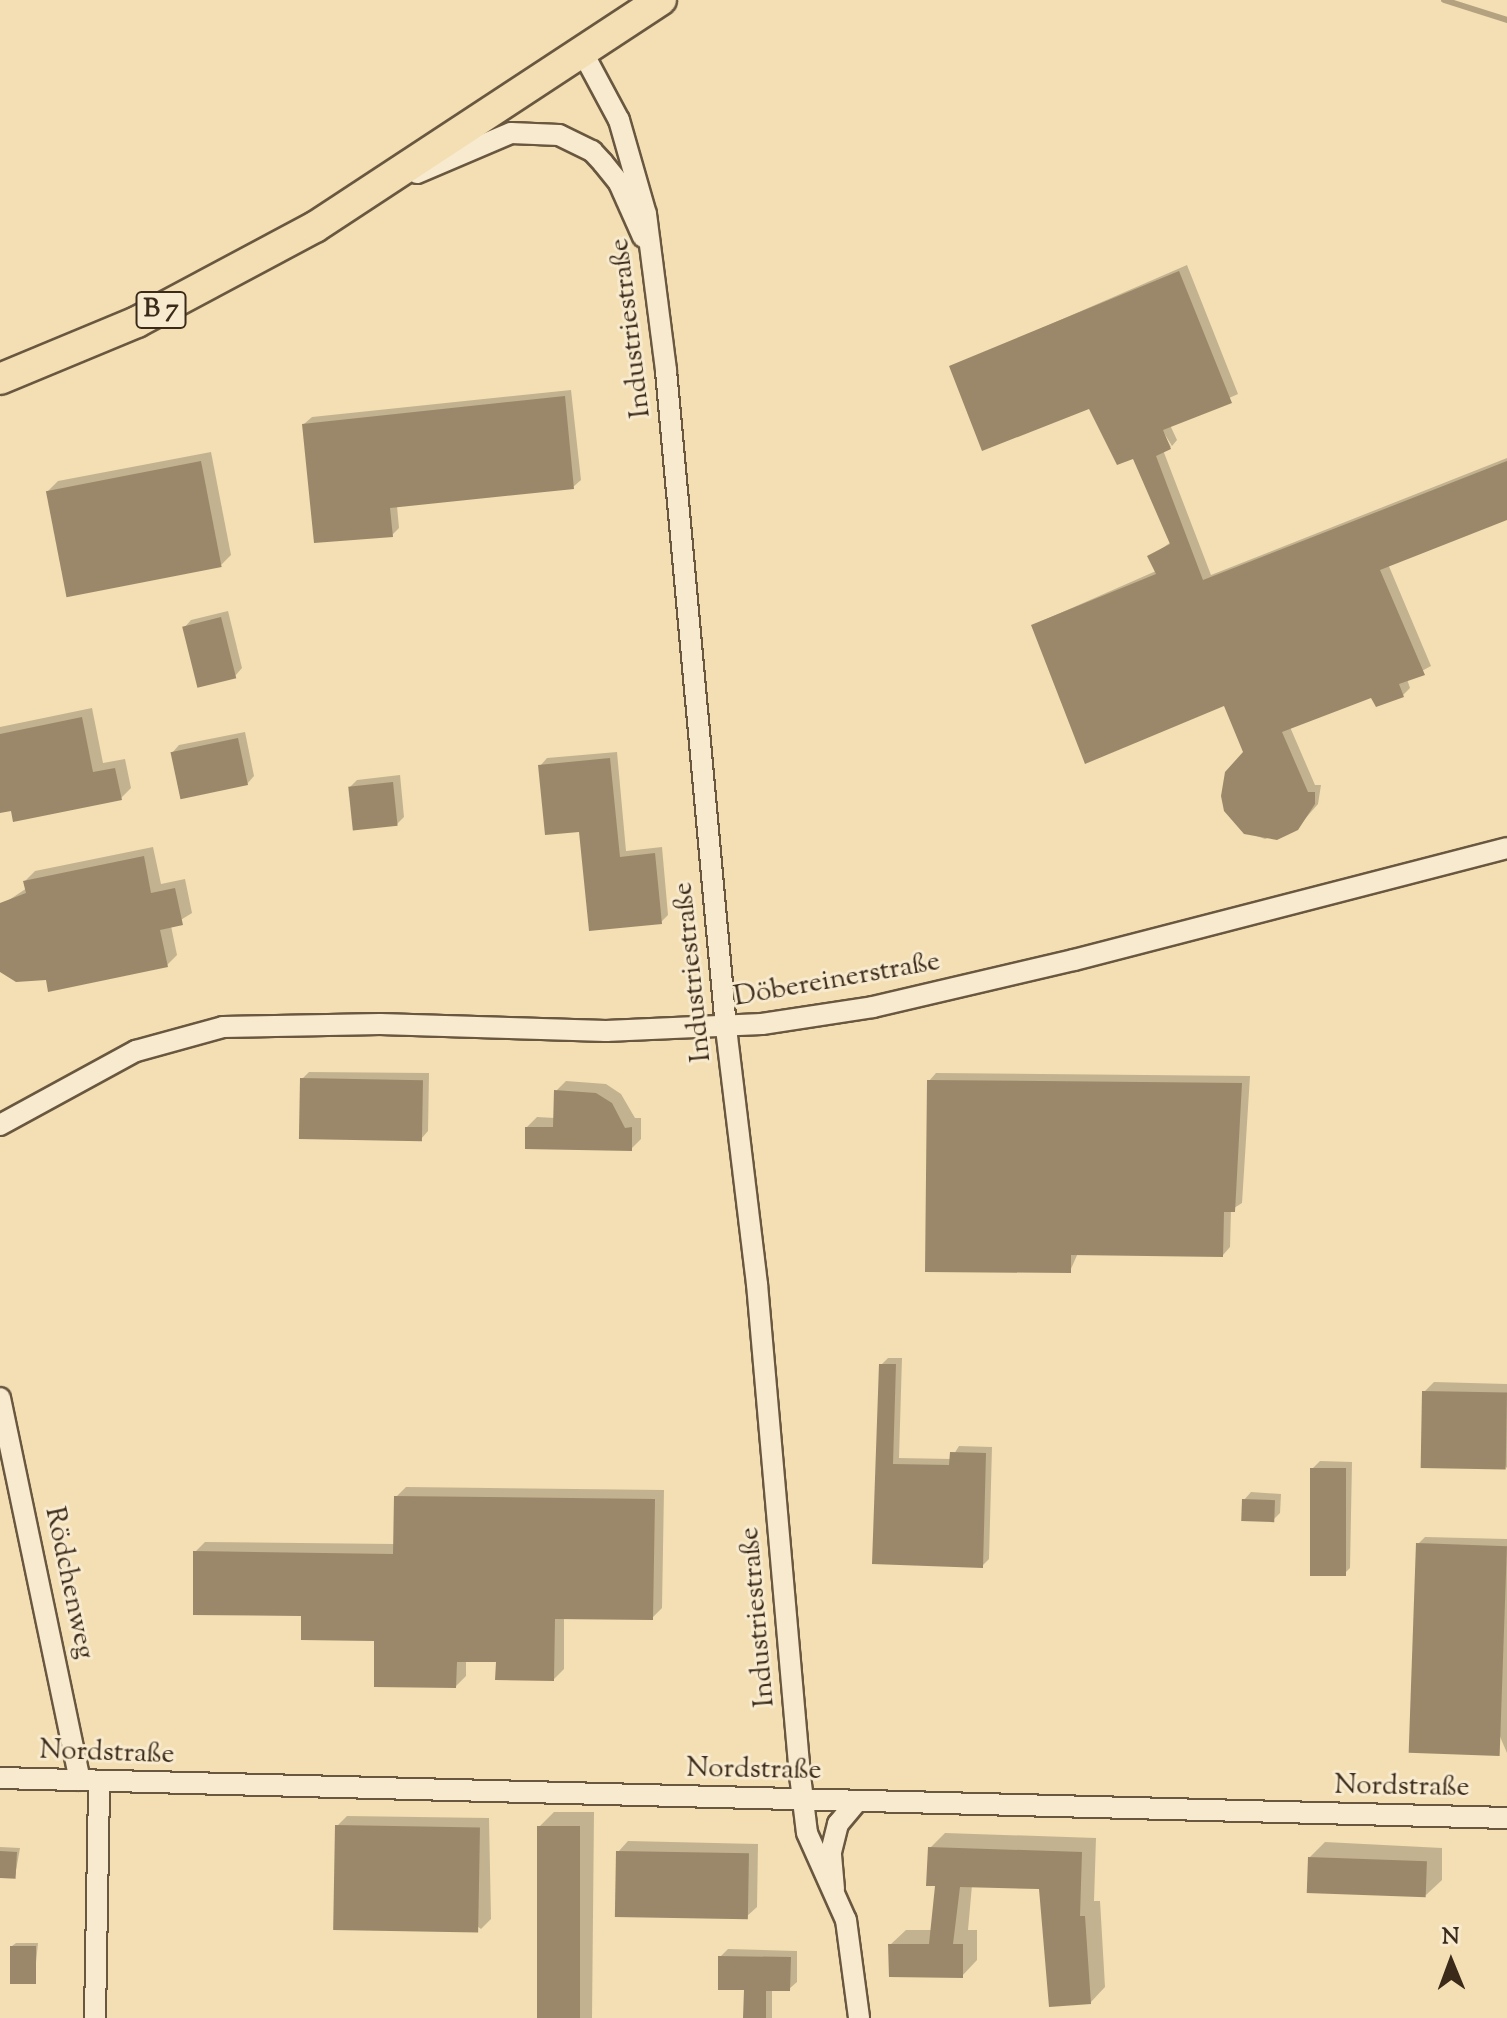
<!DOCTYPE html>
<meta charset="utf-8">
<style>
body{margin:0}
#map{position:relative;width:1507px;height:2018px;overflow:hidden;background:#f3dfb3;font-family:"Sorts Mill Goudy",serif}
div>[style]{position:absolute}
.shadow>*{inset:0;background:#0003}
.stream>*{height:6px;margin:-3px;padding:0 3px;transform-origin:3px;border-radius:3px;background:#b4a17f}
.building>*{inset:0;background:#9b886a;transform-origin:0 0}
.roads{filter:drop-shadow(2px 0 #695740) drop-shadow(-2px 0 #695740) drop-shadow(0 2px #695740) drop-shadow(0 -2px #695740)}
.minor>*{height:20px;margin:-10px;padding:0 10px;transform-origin:10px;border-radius:10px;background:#f7eace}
.primary>*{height:30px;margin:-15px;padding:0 15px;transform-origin:15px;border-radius:15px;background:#f3dfb3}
span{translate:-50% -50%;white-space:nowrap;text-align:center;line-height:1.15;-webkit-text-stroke:6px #f7eace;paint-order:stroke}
.shield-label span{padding:2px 6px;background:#f7eace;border:2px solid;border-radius:6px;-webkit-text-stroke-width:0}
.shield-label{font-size:26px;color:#3b2a1a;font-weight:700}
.street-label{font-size:28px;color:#3b2a1a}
.north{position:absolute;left:1411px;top:1922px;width:80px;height:80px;-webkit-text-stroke:6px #f7eace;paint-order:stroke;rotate:359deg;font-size:22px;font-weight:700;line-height:32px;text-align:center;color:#3b2a1a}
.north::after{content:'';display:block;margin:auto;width:28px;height:36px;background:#3b2a1a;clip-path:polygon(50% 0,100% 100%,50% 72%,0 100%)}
</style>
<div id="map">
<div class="shadow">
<div style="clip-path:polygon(1187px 265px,1238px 394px,1170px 425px,1177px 440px,1172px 446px,1157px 422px,1171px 447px,1163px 450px,1211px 575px,1507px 458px,1507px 517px,1388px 564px,1431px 666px,1407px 679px,1410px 688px,1403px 695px,1372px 696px,1290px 727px,1315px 785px,1321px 785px,1318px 804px,1297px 828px,1265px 839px,1245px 832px,1245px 753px,1225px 704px,1033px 625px,1156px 571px,1150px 557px,1171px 542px,1134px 456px,1090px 407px,952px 367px)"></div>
<div style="clip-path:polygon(571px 390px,581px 480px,573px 487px,397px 506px,399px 528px,392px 535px,304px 424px,312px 417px)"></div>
<div style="clip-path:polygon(211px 452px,231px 555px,221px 565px,48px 491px,58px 481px)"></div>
<div style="clip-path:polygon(228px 611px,242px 668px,235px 676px,184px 628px,191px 620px)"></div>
<div style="clip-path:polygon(92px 708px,103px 763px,125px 759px,131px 788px,121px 798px,0 809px,0 727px)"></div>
<div style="clip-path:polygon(245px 732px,254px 776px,247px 784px,172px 753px,179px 745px)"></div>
<div style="clip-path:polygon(617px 752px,626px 851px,662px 847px,668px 915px,661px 922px,581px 829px,540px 766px,547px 758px)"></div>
<div style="clip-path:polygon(400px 775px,404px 817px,397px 824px,350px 787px,357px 780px)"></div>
<div style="clip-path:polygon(153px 847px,161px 884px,185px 879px,192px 913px,171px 926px,177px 955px,167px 965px,47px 978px,0 969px,0 906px,27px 888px,25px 881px,35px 871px)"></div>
<div style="clip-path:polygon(309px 1072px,429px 1073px,428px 1131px,421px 1139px,302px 1079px)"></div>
<div style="clip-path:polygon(936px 1073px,1250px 1076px,1242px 1203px,1231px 1210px,1230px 1247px,1223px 1255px,1078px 1253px,1070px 1271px,929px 1081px)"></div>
<div style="clip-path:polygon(566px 1081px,606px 1084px,621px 1094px,635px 1118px,641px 1118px,641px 1139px,631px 1149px,527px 1127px,537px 1117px,555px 1118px,556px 1091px)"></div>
<div style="clip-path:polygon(888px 1358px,902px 1358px,899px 1458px,951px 1459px,959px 1446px,992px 1447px,989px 1559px,982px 1566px,874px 1562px,881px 1365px)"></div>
<div style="clip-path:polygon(1434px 1382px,1507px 1384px,1507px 1468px,1424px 1392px)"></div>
<div style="clip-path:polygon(1320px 1461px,1352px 1462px,1350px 1568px,1343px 1575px,1312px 1469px)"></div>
<div style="clip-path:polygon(406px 1487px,664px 1490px,662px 1608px,652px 1618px,564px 1617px,564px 1669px,554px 1679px,498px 1660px,466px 1660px,466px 1676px,456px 1686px,376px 1639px,303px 1614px,195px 1552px,205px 1542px,395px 1544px,396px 1497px)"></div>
<div style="clip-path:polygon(1251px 1492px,1281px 1494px,1280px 1513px,1273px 1520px,1244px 1500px)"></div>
<div style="clip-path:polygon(1425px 1537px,1507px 1539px,1507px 1753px,1418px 1544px)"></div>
<div style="clip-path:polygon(554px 1812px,594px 1812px,592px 2018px,537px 2018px,539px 1827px)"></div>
<div style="clip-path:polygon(347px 1816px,489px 1818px,491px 1919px,481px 1929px,337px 1826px)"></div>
<div style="clip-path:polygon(945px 1833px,1096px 1838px,1094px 1901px,1100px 1901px,1105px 1987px,1090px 2003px,1041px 1887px,972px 1885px,968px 1930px,977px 1930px,977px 1960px,962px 1976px,890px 1945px,906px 1930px,932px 1930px,937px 1884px,930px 1848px)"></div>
<div style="clip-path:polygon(628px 1841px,758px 1844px,757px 1907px,746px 1917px,618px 1852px)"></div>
<div style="clip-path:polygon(1325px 1842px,1442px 1848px,1442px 1880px,1426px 1895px,1310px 1857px)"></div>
<div style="clip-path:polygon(0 1847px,20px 1848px,15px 1876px,0 1876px)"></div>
<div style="clip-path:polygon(16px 1943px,38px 1943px,34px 1982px,12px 1946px)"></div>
<div style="clip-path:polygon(728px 1949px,797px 1951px,797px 1982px,789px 1989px,772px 1989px,772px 2018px,745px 2018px,746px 1989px,720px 1957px)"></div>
</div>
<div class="stream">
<div style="left:1444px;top:0;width:66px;rotate:17.6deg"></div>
</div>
<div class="building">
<div style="clip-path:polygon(1179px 271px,1232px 403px,1163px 430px,1171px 449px,1156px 456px,1203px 580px,1507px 461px,1507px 520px,1380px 570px,1425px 675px,1399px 684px,1404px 697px,1376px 707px,1371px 698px,1282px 732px,1308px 792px,1315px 792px,1315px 804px,1298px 830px,1277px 840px,1244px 834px,1224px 811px,1221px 796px,1225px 772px,1243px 752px,1224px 706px,1085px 764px,1031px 625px,1156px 574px,1147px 556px,1170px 544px,1133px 459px,1117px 465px,1089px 409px,982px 451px,949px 366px)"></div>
<div style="clip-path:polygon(565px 396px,574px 489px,390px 508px,393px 537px,314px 543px,302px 424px)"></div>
<div style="left:201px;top:461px;width:108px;height:158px;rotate:79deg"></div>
<div style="left:221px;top:617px;width:63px;height:40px;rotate:76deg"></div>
<div style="clip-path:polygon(82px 717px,93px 772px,115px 768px,122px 800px,13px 822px,11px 811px,0 813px,0 734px)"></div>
<div style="left:238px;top:738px;width:48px;height:69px;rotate:78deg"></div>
<div style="clip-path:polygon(610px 758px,620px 857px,655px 853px,662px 924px,589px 931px,579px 832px,545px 835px,538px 765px)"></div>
<div style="left:393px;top:782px;width:44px;height:45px;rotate:84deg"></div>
<div style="clip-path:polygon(144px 856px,151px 893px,175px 888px,183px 925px,160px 930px,168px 967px,48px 992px,46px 980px,16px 982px,0 972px,0 903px,26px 893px,23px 881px)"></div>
<div style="left:300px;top:1078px;width:123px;height:61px;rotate:1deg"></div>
<div style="clip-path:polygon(927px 1080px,1242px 1083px,1235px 1212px,1224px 1212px,1223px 1257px,1071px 1255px,1071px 1273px,925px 1272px)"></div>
<div style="clip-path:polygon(554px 1090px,596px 1093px,612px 1103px,625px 1128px,632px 1127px,632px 1151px,525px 1149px,525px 1127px,553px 1127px)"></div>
<div style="clip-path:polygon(879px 1364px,896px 1364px,893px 1464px,949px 1465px,950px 1452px,986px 1453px,983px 1568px,872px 1564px)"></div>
<div style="left:1422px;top:1391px;width:85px;height:77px;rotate:1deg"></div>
<div style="left:1310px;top:1468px;width:36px;height:108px"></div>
<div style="clip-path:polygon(394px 1496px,655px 1499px,653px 1620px,555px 1619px,554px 1681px,495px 1680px,496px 1662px,457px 1662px,456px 1688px,374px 1687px,374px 1641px,301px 1640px,301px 1616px,193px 1615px,193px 1551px,393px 1554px)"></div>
<div style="left:1242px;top:1499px;width:33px;height:22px;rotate:2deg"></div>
<div style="left:1416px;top:1543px;width:91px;height:210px;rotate:2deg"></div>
<div style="left:335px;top:1825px;width:145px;height:105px;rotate:1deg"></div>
<div style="left:537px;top:1826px;width:43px;height:192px"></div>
<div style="clip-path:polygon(928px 1847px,1082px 1852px,1080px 1916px,1085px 1916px,1091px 2004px,1049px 2007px,1039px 1889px,960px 1887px,953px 1944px,963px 1944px,963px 1978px,889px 1977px,888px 1944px,929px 1944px,935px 1886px,926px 1886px)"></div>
<div style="left:0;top:1851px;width:17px;height:27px;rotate:3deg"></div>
<div style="left:616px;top:1851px;width:133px;height:66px;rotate:1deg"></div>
<div style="left:1308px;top:1857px;width:119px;height:36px;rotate:2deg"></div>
<div style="left:10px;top:1946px;width:26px;height:38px"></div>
<div style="clip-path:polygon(718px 1956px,791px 1957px,790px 1991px,766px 1991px,766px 2018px,743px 2018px,744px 1990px,718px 1990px)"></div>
</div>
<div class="roads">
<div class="minor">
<div style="left:583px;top:53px;width:76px;rotate:61.8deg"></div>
<div style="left:619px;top:120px;width:98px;rotate:74deg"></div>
<div style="left:646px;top:214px;width:158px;rotate:82.7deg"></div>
<div style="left:666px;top:371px;width:660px;rotate:84.78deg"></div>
<div style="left:726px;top:1028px;width:258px;rotate:83.1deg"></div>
<div style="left:757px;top:1284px;width:485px;rotate:85deg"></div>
<div style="left:799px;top:1767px;width:66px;rotate:83.1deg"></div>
<div style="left:807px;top:1833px;width:95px;rotate:65.9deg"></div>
<div style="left:846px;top:1920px;width:99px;rotate:82.4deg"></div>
<div style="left:417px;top:173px;width:102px;rotate:-23.1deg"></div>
<div style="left:511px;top:133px;width:48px;rotate:2.4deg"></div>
<div style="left:559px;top:135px;width:37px;rotate:26deg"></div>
<div style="left:592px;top:151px;width:16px;rotate:47deg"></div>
<div style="left:603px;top:163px;width:26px;rotate:51deg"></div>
<div style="left:619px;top:183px;width:59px;rotate:66deg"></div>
<div style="left:0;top:1125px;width:155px;rotate:-28.6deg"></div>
<div style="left:136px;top:1051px;width:90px;rotate:-15.4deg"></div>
<div style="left:223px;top:1027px;width:157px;rotate:-1.1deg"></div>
<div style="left:380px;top:1024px;width:226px;rotate:1.8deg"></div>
<div style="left:606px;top:1031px;width:156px;rotate:-2.6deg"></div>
<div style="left:762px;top:1024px;width:112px;rotate:-8.7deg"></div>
<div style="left:873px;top:1007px;width:206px;rotate:-13.2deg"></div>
<div style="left:1074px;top:960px;width:447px;rotate:-14.5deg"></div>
<div style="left:0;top:1398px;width:390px;rotate:78.2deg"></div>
<div style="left:0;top:1778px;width:1508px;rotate:1.52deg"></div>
<div style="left:834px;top:1889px;width:37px;rotate:-95deg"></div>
<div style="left:831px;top:1852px;width:29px;rotate:-76deg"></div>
<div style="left:838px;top:1824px;width:30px;rotate:-50deg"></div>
<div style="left:95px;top:2018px;width:237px;rotate:-89deg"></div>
</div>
<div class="primary">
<div style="left:0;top:379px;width:148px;rotate:-22.6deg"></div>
<div style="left:137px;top:322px;width:202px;rotate:-28.1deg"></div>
<div style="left:315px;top:227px;width:414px;rotate:-33.3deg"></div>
</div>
</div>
<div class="shield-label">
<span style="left:161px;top:310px">B 7</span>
</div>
<div class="street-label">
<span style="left:631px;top:328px;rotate:-97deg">Industriestraße</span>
<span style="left:693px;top:972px;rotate:-96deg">Industriestraße</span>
<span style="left:837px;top:980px;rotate:-10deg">Döbereinerstraße</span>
<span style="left:69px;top:1583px;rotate:78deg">Rödchenweg</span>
<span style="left:758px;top:1617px;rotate:-95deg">Industriestraße</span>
<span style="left:107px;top:1753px;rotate:2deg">Nordstraße</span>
<span style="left:754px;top:1770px;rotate:1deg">Nordstraße</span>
<span style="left:1402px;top:1787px;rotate:1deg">Nordstraße</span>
</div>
<div class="north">N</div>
</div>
